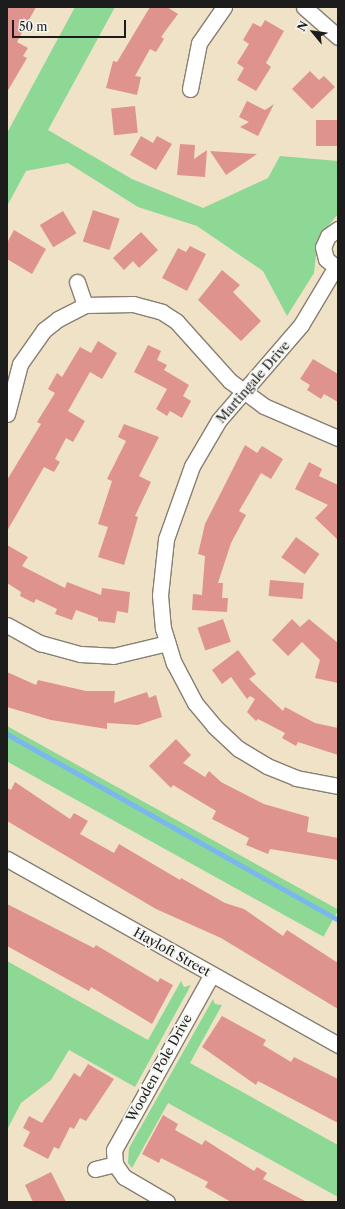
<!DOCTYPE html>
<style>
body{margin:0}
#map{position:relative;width:345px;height:1209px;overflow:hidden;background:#f0e2c7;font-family:"Libre Caslon Text",serif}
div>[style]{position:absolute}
.green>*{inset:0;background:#8dd895;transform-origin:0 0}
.stream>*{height:4.5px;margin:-2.25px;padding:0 2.25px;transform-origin:2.25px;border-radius:2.25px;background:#79b7ec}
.building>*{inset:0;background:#df938f;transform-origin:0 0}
.roads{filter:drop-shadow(1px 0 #867f72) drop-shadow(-1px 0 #867f72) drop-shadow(0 1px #867f72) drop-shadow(0 -1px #867f72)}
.minor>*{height:15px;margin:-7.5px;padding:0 7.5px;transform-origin:7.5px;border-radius:7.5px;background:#fff}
span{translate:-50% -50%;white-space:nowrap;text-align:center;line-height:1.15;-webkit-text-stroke:4px #f6f6f2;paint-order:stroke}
.street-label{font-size:13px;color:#1c1c1c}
.frame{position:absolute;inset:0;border:8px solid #1c1c1c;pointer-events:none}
.north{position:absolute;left:293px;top:12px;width:40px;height:40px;-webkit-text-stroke:3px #f6f6f2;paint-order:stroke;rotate:299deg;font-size:11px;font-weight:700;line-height:16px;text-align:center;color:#1c1c1c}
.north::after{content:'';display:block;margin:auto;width:14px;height:18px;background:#1c1c1c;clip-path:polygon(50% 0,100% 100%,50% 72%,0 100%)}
.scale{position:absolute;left:12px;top:20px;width:114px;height:18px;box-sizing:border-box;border:2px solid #1c1c1c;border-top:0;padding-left:5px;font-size:12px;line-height:14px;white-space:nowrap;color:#1c1c1c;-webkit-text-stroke:3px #f6f6f2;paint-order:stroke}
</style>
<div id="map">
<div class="green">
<div style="clip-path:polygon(75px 7px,115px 7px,48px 130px,132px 179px,203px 208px,268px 178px,280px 156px,338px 161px,338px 214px,318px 238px,314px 273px,287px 316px,263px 271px,197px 226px,138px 207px,68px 163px,26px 171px,7px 206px,7px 133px)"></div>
<div style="left:7px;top:726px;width:379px;height:31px;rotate:29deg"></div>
<div style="clip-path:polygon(7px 961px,148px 1040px,181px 981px,184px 987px,191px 985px,135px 1087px,69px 1050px,51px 1080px,21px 1103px,7px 1130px)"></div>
<div style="clip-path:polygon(213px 999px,215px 1004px,222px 1005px,190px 1063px,338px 1145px,338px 1197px,168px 1103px,132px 1168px,128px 1163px,129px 1148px)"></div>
</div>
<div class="stream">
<div style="left:7px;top:734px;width:380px;rotate:29.3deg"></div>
</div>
<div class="building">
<div style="clip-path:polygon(7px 7px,36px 7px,17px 42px,28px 48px,23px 56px,27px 58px,7px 92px)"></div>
<div style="clip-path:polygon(150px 7px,167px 7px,178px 14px,161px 37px,164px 39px,156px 52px,150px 49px,135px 76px,141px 77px,137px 95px,106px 88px,113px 61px,117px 62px)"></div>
<div style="clip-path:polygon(265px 20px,284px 31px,266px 63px,271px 67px,256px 91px,237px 80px,244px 68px,237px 63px,249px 44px,243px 40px,253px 23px,261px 27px)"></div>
<div style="clip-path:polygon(310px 71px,319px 80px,324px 76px,335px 87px,312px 109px,292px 89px)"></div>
<div style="clip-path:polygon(247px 101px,265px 110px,274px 104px,258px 136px,240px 127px,249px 122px,239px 117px)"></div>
<div style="left:135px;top:106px;width:27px;height:24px;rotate:84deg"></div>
<div style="left:338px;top:120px;width:26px;height:22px;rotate:90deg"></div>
<div style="clip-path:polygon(141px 136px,153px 143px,157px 136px,172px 144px,156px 170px,130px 155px)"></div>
<div style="clip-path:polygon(180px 144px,195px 145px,194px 159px,207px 150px,205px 177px,177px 175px)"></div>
<div style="clip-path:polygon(210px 151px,257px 154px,226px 175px)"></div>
<div style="left:93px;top:210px;width:28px;height:33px;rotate:18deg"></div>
<div style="left:63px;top:211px;width:26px;height:27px;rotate:59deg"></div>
<div style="clip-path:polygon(14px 230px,46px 249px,32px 274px,7px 259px,7px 243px)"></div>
<div style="clip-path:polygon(141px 232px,158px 250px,139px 268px,133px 261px,124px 270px,113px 258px)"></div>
<div style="clip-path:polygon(190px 246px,206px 254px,187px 291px,162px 278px,178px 248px,186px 252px)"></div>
<div style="clip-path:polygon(222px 270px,240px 285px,233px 292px,261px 321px,241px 341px,198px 300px)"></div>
<div style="clip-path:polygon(98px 341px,117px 353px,102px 379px,90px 372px,68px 411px,85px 421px,73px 442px,66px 438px,55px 459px,60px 462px,54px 472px,44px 467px,7px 531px,7px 480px,41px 424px,37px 422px,55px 393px,48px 389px,57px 373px,62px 377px,80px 347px,91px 353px)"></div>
<div style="clip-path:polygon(148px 345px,161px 351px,157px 360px,167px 365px,164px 370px,189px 385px,183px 396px,191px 401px,182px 418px,170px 411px,167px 416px,156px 409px,167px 389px,134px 372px)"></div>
<div style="clip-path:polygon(313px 359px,338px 374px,338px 402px,324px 394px,321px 399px,307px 390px,310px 385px,300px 379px)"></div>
<div style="clip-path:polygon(124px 424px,159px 437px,139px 476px,151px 482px,135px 516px,138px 517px,124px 565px,98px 557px,108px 527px,98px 524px,112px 481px,107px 479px,126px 441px,118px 437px)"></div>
<div style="clip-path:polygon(245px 445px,257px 453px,262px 446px,283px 459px,271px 479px,261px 473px,239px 511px,246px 515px,231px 543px,218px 583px,223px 583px,222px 598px,228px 598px,227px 612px,192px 610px,193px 594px,202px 595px,205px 556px,198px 554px,205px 524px)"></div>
<div style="clip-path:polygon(309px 462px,322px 469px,319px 476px,338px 485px,338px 540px,315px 518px,328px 505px,295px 489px)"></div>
<div style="left:296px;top:537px;width:29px;height:25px;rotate:36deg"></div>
<div style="clip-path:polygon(7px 545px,28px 557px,22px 566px,65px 588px,67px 582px,101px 595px,102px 588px,130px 592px,128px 613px,117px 611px,115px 623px,98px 621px,98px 618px,76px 610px,72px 620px,55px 614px,57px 609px,36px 599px,34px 603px,20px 596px,21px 592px,7px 583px)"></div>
<div style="left:270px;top:580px;width:34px;height:16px;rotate:5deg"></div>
<div style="left:223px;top:619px;width:24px;height:27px;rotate:71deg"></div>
<div style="clip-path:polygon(292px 619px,300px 627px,309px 619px,338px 643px,338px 683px,315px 678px,320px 660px,302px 642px,288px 656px,272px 640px)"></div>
<div style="clip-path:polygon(238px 650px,256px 674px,249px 679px,283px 711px,285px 707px,315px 723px,338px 728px,338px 755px,298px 742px,296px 746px,282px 738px,285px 733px,258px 719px,256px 721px,247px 712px,255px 699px,250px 696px,247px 699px,231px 677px,222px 684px,212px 670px)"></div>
<div style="clip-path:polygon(7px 672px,36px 685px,38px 680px,86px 691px,115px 691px,114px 703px,147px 692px,149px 698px,156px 695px,162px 717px,138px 725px,107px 723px,107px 729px,51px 720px,7px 707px)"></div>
<div style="clip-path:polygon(176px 739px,191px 755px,183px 763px,205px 777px,209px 771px,221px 782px,264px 804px,309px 817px,307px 832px,338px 838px,338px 860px,270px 849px,268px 854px,246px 845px,249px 838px,212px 819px,216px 811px,173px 785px,171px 788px,149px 766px)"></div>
<div style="clip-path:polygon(15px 782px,70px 819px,74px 813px,88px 821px,80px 834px,114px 853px,119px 844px,180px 880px,181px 878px,225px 903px,244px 909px,283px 936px,287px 930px,338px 963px,338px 1009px,221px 938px,156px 909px,7px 821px,7px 788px,11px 790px)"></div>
<div style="clip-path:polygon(7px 904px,94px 948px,96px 945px,158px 982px,160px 978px,173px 985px,152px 1024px,91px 987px,89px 991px,7px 946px)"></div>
<div style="clip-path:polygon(222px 1016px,266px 1040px,263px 1045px,291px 1062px,294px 1057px,338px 1079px,338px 1123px,258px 1081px,256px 1085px,202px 1047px)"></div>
<div style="clip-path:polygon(88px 1064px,114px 1079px,86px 1121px,80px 1118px,74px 1129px,70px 1127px,59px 1149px,54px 1147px,48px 1159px,23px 1146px,30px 1132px,23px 1128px,29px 1116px,42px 1123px,74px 1073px,80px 1077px)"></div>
<div style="clip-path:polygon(163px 1115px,178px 1124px,175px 1130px,202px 1145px,205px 1140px,254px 1171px,257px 1167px,267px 1173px,263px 1179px,307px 1202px,231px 1202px,205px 1187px,208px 1182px,161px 1158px,159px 1163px,142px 1154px)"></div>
<div style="clip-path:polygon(51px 1172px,66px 1202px,33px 1202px,25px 1185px)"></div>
</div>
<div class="roads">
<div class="minor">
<div style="left:304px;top:7px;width:45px;rotate:41.4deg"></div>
<div style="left:190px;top:89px;width:47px;rotate:-78.9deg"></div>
<div style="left:199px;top:43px;width:44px;rotate:-55.2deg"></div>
<div style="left:338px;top:229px;width:12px;rotate:145deg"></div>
<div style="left:328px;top:236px;width:12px;rotate:114deg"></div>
<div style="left:323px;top:247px;width:12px;rotate:76deg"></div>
<div style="left:326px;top:259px;width:16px;rotate:40deg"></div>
<div style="left:335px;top:268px;width:66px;rotate:120.8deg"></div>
<div style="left:301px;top:325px;width:125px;rotate:130.8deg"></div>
<div style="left:219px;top:420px;width:53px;rotate:120.4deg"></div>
<div style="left:192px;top:466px;width:77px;rotate:109.6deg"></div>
<div style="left:166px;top:539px;width:56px;rotate:96.1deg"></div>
<div style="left:160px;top:595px;width:33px;rotate:85deg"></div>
<div style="left:163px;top:628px;width:37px;rotate:73deg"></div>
<div style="left:174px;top:663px;width:45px;rotate:62.3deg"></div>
<div style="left:195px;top:703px;width:30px;rotate:50deg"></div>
<div style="left:214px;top:726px;width:34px;rotate:43deg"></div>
<div style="left:239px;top:749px;width:33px;rotate:31deg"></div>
<div style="left:267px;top:766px;width:31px;rotate:22deg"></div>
<div style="left:296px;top:778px;width:43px;rotate:10.8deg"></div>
<div style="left:77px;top:282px;width:24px;rotate:71deg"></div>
<div style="left:7px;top:414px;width:52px;rotate:-75.4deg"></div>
<div style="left:20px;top:364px;width:42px;rotate:-54.8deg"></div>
<div style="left:44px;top:330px;width:18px;rotate:-38deg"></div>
<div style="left:58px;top:319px;width:30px;rotate:-27deg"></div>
<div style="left:85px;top:305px;width:48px;rotate:-1.2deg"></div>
<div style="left:133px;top:304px;width:30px;rotate:15deg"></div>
<div style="left:162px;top:312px;width:17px;rotate:33deg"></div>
<div style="left:176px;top:321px;width:81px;rotate:48deg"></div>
<div style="left:230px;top:381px;width:42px;rotate:36.3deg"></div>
<div style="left:264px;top:406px;width:81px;rotate:23.4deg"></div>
<div style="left:7px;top:625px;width:38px;rotate:29deg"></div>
<div style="left:40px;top:643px;width:41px;rotate:15.4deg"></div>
<div style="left:80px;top:654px;width:33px;rotate:3deg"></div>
<div style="left:113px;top:656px;width:56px;rotate:-13.5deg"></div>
<div style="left:7px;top:859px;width:380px;rotate:29.3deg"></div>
<div style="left:95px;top:1169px;width:21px;rotate:-14deg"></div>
<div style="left:167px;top:1202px;width:50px;rotate:-149.8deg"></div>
<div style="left:124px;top:1177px;width:16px;rotate:-125deg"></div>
<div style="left:115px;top:1164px;width:14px;rotate:-94deg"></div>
<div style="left:114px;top:1150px;width:201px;rotate:-60.9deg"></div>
</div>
</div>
<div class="street-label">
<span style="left:253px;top:382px;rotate:-49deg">Martingale Drive</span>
<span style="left:172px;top:952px;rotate:29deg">Hayloft Street</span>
<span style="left:159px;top:1068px;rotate:-61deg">Wooden Pole Drive</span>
</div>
<div class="frame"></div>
<div class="north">N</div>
<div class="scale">50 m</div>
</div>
